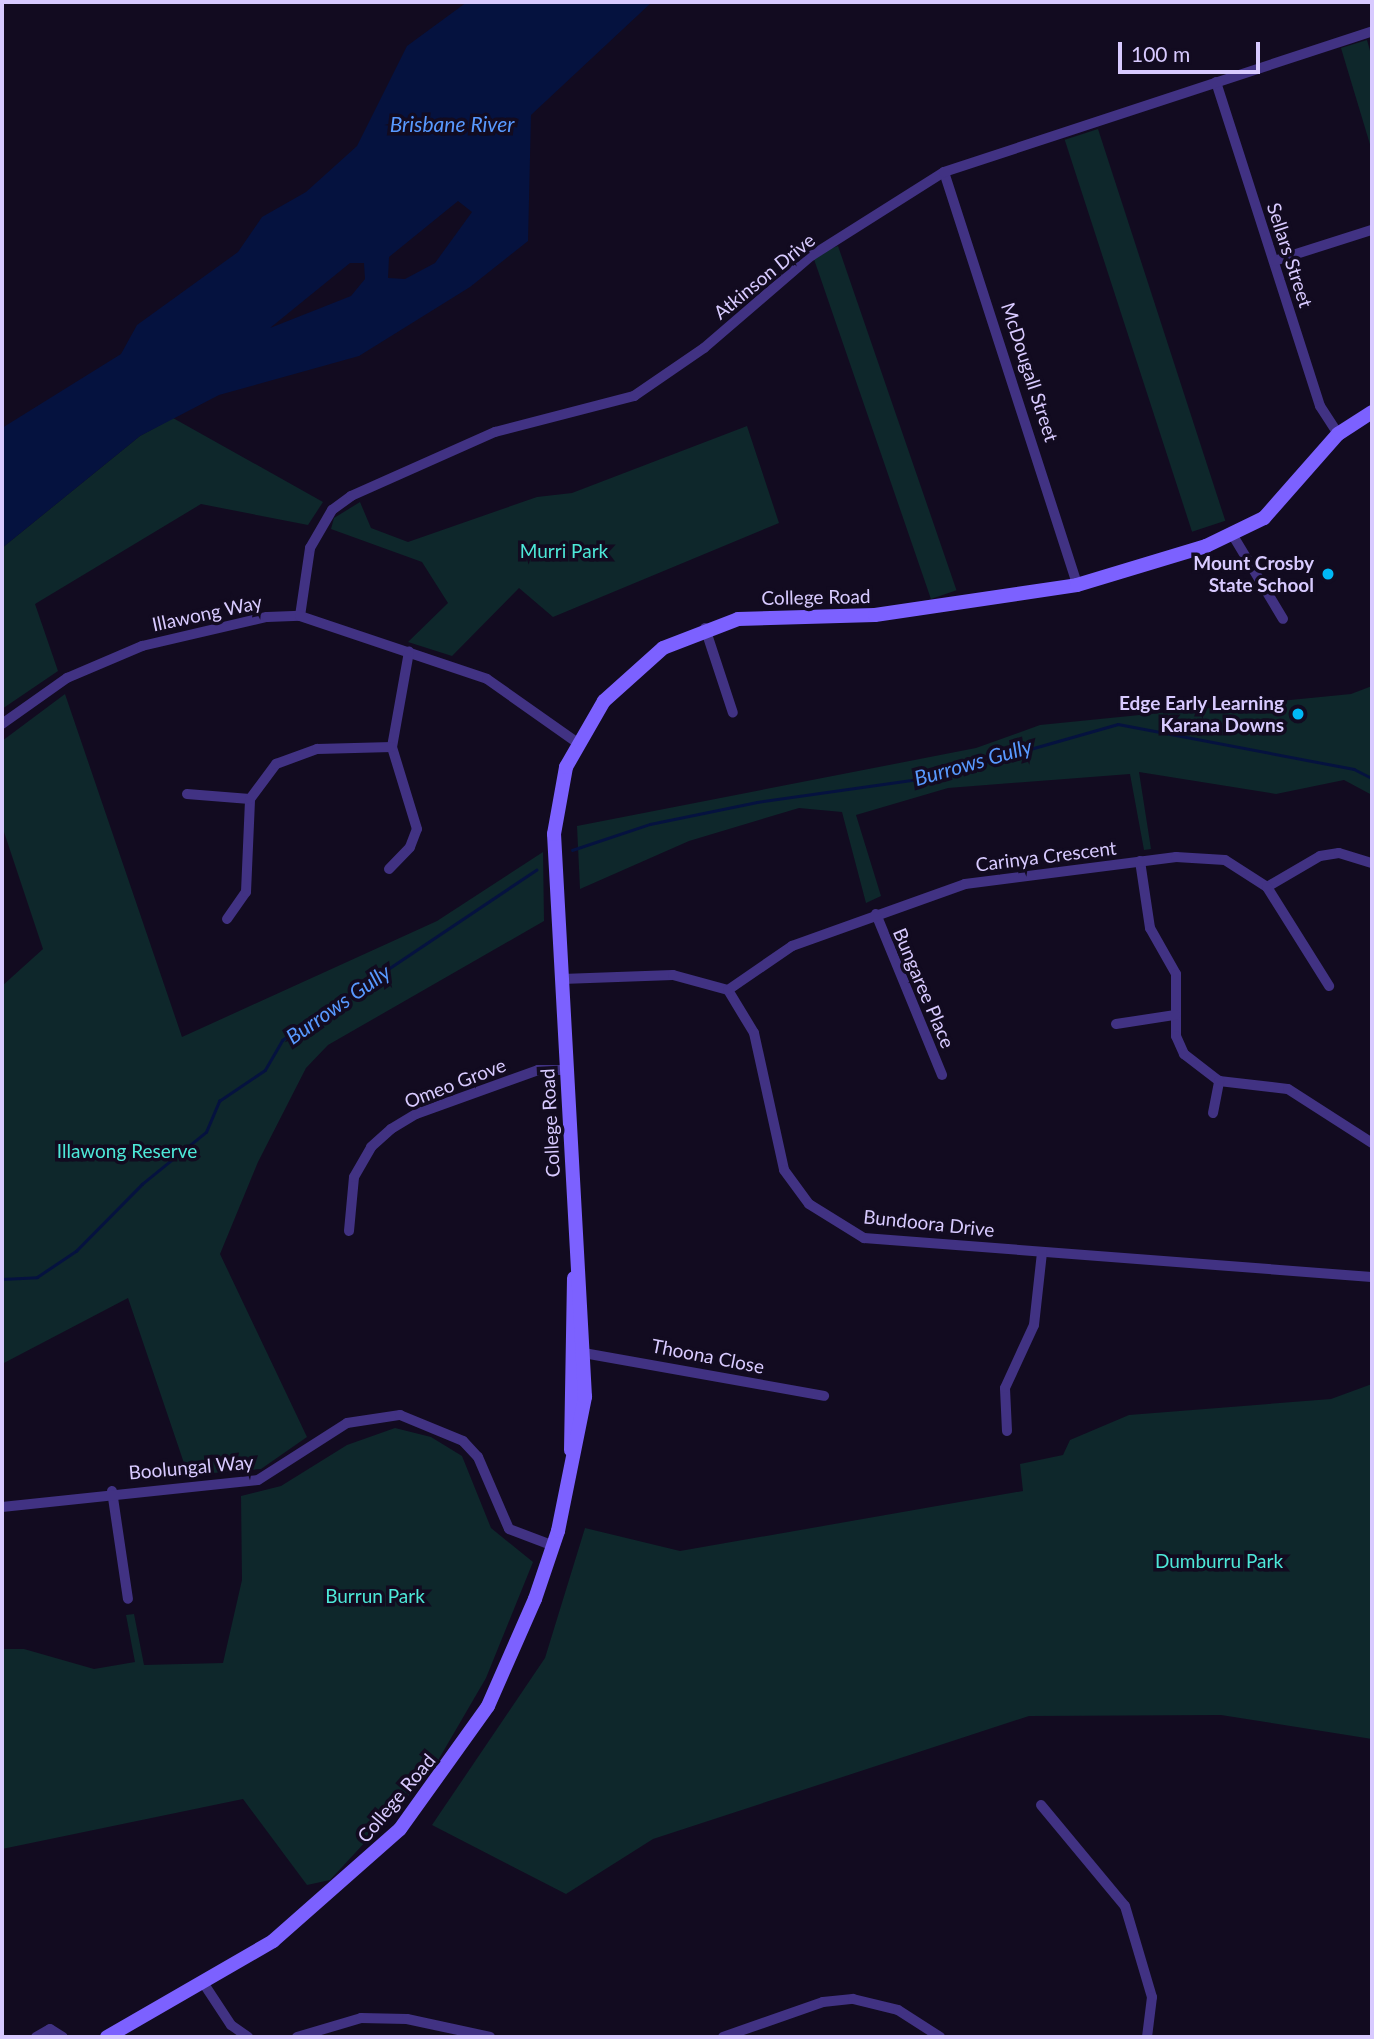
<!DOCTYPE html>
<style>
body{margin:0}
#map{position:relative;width:1374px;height:2039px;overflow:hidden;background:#120b20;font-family:Lato,sans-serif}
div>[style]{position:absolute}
.green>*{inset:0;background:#0e272b;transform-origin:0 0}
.water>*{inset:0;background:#05123f}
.stream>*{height:2.5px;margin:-1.25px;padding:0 1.25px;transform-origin:1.25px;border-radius:1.25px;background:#05123f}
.street>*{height:10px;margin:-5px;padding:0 5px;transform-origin:5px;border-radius:5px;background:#413283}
.secondary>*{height:14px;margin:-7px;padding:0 7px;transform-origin:7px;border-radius:7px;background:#7c61ff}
.dots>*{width:19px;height:19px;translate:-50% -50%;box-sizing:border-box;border:4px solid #120b20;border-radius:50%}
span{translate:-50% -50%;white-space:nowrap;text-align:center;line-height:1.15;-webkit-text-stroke:7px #120b20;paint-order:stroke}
.street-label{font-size:19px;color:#d8caff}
.park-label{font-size:19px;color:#4de8d8}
.poi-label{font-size:19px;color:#d8caff;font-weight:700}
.right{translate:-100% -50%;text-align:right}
.water-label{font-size:21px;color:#5899ff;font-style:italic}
.frame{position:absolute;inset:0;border:4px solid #d8caff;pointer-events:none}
.scale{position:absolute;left:1118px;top:42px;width:142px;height:32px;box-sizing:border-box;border:4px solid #d8caff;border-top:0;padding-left:9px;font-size:21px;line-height:24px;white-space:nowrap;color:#d8caff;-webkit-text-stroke:5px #120b20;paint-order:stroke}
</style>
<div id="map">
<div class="green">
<div style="clip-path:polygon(1367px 40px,1372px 58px,1372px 151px,1341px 48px)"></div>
<div style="left:1098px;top:129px;width:412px;height:35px;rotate:72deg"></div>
<div style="left:838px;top:246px;width:364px;height:27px;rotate:71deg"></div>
<div style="clip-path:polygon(173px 418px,323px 502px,308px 525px,201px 504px,35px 604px,58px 671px,2px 709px,2px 548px,140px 436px)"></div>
<div style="clip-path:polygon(747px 426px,779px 523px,553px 617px,519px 588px,452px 656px,408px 642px,448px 603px,422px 562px,331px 529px,334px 518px,360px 502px,371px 528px,408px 542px,537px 497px,572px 493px)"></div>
<div style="clip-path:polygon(1372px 686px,1372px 795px,1344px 780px,1276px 794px,1139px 772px,1151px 849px,1144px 850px,1130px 774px,948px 788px,856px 815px,881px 896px,866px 903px,842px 812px,799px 808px,689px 841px,580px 889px,577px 826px,976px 748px,1040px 725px,1351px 694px)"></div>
<div style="clip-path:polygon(65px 694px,182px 1037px,437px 921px,543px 852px,544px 921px,328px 1045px,306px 1068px,258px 1162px,220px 1254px,307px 1437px,261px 1469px,188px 1475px,128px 1298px,2px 1364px,2px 986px,43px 949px,2px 826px,2px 741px)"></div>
<div style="clip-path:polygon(1372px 1384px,1372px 1739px,1221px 1715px,1029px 1716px,653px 1839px,566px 1894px,432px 1825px,545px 1658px,585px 1528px,680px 1551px,1023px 1491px,1020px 1464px,1063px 1455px,1070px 1440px,1129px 1415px,1331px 1399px)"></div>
<div style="clip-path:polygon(395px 1428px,431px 1437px,462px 1456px,491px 1528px,533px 1562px,486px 1678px,433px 1769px,330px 1880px,307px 1885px,243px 1799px,2px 1849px,2px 1649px,24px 1649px,94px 1669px,135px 1662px,126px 1615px,134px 1614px,144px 1665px,223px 1663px,242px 1580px,241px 1496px,281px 1486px,347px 1445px)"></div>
</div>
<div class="water">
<div style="clip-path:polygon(evenodd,467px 2px,652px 2px,531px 115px,528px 241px,470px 287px,359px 356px,219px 395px,140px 436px,2px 548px,2px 428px,121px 354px,137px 325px,238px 252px,262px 217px,306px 192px,357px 146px,407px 46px,467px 2px,458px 201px,472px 212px,435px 263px,405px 279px,388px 278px,389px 257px,458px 201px,467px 2px,350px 263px,364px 263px,365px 279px,351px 296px,270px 328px,350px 263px)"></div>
</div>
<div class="stream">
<div style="left:572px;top:850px;width:82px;rotate:-18.4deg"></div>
<div style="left:650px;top:824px;width:109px;rotate:-11.6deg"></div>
<div style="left:757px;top:802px;width:177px;rotate:-8.1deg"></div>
<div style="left:932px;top:777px;width:193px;rotate:-15.9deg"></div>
<div style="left:1118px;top:724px;width:240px;rotate:10.8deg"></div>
<div style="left:1354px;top:769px;width:20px;rotate:27deg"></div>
<div style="left:2px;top:1279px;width:35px;rotate:-3deg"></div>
<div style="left:37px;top:1277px;width:47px;rotate:-33.7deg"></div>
<div style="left:76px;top:1251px;width:94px;rotate:-45.4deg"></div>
<div style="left:142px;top:1184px;width:82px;rotate:-39.1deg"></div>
<div style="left:206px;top:1132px;width:34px;rotate:-67deg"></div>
<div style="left:219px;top:1101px;width:55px;rotate:-34deg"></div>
<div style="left:265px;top:1070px;width:34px;rotate:-60deg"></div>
<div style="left:282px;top:1040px;width:306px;rotate:-33.8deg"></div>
</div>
<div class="street">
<div style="left:1216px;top:82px;width:340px;rotate:72.2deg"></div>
<div style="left:1320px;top:406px;width:33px;rotate:57deg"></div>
<div style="left:944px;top:172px;width:434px;rotate:72.1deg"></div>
<div style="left:1274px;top:261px;width:103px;rotate:-17.6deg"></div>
<div style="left:1232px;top:534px;width:99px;rotate:59deg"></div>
<div style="left:300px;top:616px;width:69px;rotate:-81.6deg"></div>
<div style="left:310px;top:548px;width:44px;rotate:-59.9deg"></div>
<div style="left:332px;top:510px;width:24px;rotate:-36deg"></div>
<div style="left:351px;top:496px;width:158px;rotate:-24deg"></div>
<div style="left:495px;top:432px;width:144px;rotate:-14.5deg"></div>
<div style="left:634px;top:396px;width:85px;rotate:-34.4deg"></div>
<div style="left:704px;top:348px;width:141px;rotate:-40.7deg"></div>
<div style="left:811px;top:256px;width:157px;rotate:-32.3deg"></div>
<div style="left:944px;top:172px;width:451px;rotate:-18.2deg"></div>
<div style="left:705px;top:628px;width:89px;rotate:71.8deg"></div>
<div style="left:2px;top:724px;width:80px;rotate:-35.3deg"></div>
<div style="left:67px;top:678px;width:82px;rotate:-23.1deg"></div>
<div style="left:142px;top:646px;width:128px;rotate:-13.1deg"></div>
<div style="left:267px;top:617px;width:33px;rotate:-2deg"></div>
<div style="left:300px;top:616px;width:197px;rotate:18.6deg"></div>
<div style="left:487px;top:679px;width:113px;rotate:35.2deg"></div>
<div style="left:187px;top:794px;width:63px;rotate:4.5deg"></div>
<div style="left:1140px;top:861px;width:68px;rotate:81.5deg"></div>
<div style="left:1150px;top:928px;width:53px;rotate:60.5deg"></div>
<div style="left:1176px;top:974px;width:62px;rotate:90deg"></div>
<div style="left:1176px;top:1036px;width:20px;rotate:66deg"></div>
<div style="left:1184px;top:1054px;width:44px;rotate:37.6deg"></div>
<div style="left:1219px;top:1081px;width:69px;rotate:6.6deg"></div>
<div style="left:1288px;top:1089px;width:100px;rotate:32.7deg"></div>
<div style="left:389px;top:869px;width:30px;rotate:-46deg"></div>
<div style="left:410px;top:847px;width:19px;rotate:-69deg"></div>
<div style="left:417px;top:829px;width:86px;rotate:-107deg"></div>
<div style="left:392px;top:747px;width:97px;rotate:-79.9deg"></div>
<div style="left:1267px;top:887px;width:61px;rotate:-30.3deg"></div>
<div style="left:1320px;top:856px;width:19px;rotate:-9deg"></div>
<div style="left:1339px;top:853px;width:34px;rotate:17deg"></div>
<div style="left:876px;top:914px;width:174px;rotate:67.7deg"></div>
<div style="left:227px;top:919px;width:33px;rotate:-55deg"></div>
<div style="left:246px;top:892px;width:93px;rotate:-87.5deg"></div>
<div style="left:250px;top:799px;width:44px;rotate:-53.4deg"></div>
<div style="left:276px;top:764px;width:44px;rotate:-20.1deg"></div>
<div style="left:317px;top:749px;width:75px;rotate:-1.5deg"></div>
<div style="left:562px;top:979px;width:111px;rotate:-2.1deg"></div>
<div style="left:673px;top:975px;width:57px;rotate:15.3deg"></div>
<div style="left:728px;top:990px;width:50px;rotate:58.8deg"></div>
<div style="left:754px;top:1033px;width:140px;rotate:77.6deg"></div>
<div style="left:784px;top:1170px;width:42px;rotate:53.7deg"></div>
<div style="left:809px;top:1204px;width:65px;rotate:31.7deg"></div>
<div style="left:864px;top:1238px;width:509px;rotate:4.39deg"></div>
<div style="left:728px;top:990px;width:78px;rotate:-34.5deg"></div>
<div style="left:792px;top:946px;width:184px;rotate:-19.7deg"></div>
<div style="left:965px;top:884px;width:213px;rotate:-7.3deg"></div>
<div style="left:1176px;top:857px;width:49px;rotate:3.5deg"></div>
<div style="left:1225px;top:860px;width:50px;rotate:32.7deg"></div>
<div style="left:1267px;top:887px;width:117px;rotate:57.9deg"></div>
<div style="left:1116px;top:1024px;width:60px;rotate:-8.7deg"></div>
<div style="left:1213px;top:1113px;width:33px;rotate:-79deg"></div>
<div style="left:349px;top:1231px;width:54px;rotate:-84.7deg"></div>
<div style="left:354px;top:1177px;width:34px;rotate:-60deg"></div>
<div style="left:371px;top:1147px;width:27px;rotate:-42deg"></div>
<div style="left:391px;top:1129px;width:29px;rotate:-31deg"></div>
<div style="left:416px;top:1114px;width:130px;rotate:-19.8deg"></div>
<div style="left:538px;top:1070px;width:28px"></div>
<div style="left:578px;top:1352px;width:250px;rotate:10.1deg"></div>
<div style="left:1007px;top:1431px;width:43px;rotate:-92.7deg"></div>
<div style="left:1005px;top:1388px;width:69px;rotate:-65.3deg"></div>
<div style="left:1034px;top:1325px;width:73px;rotate:-83.7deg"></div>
<div style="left:112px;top:1491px;width:109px;rotate:81.6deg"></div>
<div style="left:2px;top:1507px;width:257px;rotate:-6deg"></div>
<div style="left:258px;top:1480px;width:106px;rotate:-32.6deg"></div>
<div style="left:347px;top:1423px;width:54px;rotate:-8.6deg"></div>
<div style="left:400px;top:1415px;width:68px;rotate:22.4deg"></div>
<div style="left:463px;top:1441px;width:22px;rotate:47deg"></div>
<div style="left:478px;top:1457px;width:78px;rotate:66.7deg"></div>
<div style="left:509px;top:1529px;width:48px;rotate:20.7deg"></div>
<div style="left:1041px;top:1805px;width:131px;rotate:50.3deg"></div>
<div style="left:1125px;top:1906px;width:95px;rotate:73.5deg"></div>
<div style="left:1152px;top:1997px;width:40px;rotate:97.1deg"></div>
<div style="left:204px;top:1984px;width:49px;rotate:56.6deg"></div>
<div style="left:231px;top:2025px;width:21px;rotate:35deg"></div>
<div style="left:36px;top:2037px;width:16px;rotate:-30deg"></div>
<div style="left:50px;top:2029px;width:15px;rotate:32deg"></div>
<div style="left:297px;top:2037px;width:67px;rotate:-16.5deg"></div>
<div style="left:361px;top:2018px;width:46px;rotate:1.2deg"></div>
<div style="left:407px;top:2019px;width:85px;rotate:12.2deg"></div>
<div style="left:723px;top:2037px;width:106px;rotate:-19.3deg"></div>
<div style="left:823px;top:2002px;width:30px;rotate:-6deg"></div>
<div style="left:853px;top:1999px;width:46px;rotate:13.7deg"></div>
<div style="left:898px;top:2010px;width:50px;rotate:32.7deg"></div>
</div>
<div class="secondary">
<div style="left:571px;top:1450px;width:172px;rotate:-89deg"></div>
<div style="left:107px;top:2037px;width:192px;rotate:-30deg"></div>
<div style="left:273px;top:1941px;width:169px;rotate:-41.4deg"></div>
<div style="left:400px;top:1829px;width:151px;rotate:-54.4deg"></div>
<div style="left:488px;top:1706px;width:117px;rotate:-66.3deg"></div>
<div style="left:535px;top:1599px;width:72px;rotate:-71.3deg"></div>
<div style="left:558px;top:1531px;width:137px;rotate:-78.6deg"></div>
<div style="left:585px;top:1397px;width:564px;rotate:-93.15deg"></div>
<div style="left:554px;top:834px;width:68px;rotate:-79.8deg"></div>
<div style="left:566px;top:767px;width:76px;rotate:-60.1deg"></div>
<div style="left:604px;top:701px;width:79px;rotate:-41.9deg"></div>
<div style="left:663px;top:648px;width:80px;rotate:-21.1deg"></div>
<div style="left:738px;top:619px;width:137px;rotate:-1.7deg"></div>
<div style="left:875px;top:615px;width:204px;rotate:-8.4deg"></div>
<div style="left:1077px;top:585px;width:135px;rotate:-16.8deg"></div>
<div style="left:1206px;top:546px;width:64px;rotate:-25.8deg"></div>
<div style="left:1264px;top:518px;width:112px;rotate:-48.6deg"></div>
<div style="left:1338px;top:434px;width:40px;rotate:-32.9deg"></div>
</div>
<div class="dots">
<div style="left:1328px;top:574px;background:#00b8f5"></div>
<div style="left:1298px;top:714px;background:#00b8f5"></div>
</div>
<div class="street-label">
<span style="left:1290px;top:255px;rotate:72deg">Sellars Street</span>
<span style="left:764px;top:276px;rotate:-39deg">Atkinson Drive</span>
<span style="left:1030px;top:372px;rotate:72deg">McDougall Street</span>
<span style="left:816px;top:597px;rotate:-1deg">College Road</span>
<span style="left:207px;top:613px;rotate:-12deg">Illawong Way</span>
<span style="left:1046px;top:856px;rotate:-7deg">Carinya Crescent</span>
<span style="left:924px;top:988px;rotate:67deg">Bungaree Place</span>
<span style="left:455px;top:1083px;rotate:-21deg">Omeo Grove</span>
<span style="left:550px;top:1123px;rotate:-93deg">College Road</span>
<span style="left:929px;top:1223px;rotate:6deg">Bundoora Drive</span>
<span style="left:708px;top:1356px;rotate:11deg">Thoona Close</span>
<span style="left:191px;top:1467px;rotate:-5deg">Boolungal Way</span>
<span style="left:396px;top:1798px;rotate:-50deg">College Road</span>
</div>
<div class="park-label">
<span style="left:564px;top:551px">Murri Park</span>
<span style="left:127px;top:1151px">Illawong Reserve</span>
<span style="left:1219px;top:1561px">Dumburru Park</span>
<span style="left:375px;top:1596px">Burrun Park</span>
</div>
<div class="poi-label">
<span class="right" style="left:1314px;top:574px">Mount Crosby<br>State School</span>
<span class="right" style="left:1284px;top:714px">Edge Early Learning<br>Karana Downs</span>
</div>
<div class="water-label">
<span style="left:452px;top:124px">Brisbane River</span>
<span style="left:973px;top:762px;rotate:-16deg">Burrows Gully</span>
<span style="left:338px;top:1004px;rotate:-35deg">Burrows Gully</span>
</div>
<div class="frame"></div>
<div class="scale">100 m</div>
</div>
